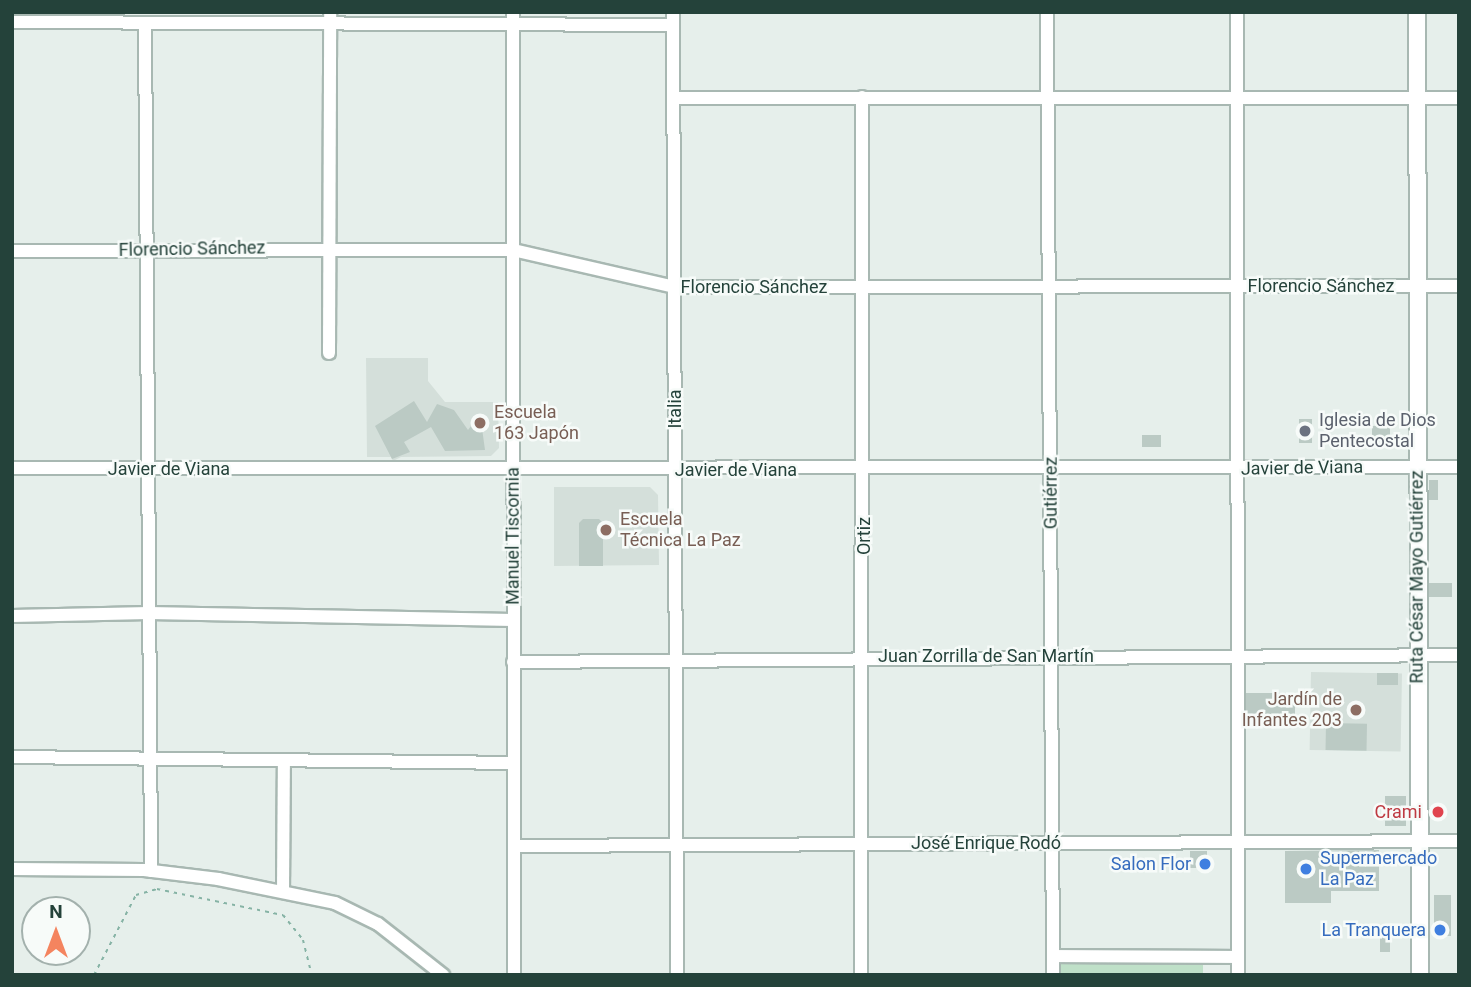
<!DOCTYPE html>
<meta charset="utf-8">
<style>
body{margin:0}
#map{position:relative;width:1471px;height:987px;overflow:hidden;background:#e6efeb;font-family:Roboto,sans-serif}
div>[style]{position:absolute}
.built>*{inset:0;background:#d4dfda;transform-origin:0 0}
.green>*{inset:0;background:#bfe0c8;transform-origin:0 0}
.building>*{inset:0;background:#bbcac4;transform-origin:0 0}
.path>*{height:2px;margin-top:-1px;transform-origin:0;background:repeating-linear-gradient(90deg,#86b3a5 0 3.5px,transparent 0 8.5px)}
.roads{filter:drop-shadow(2px 0 #a8b8b2) drop-shadow(-2px 0 #a8b8b2) drop-shadow(0 2px #a8b8b2) drop-shadow(0 -2px #a8b8b2)}
.minor>*{height:12px;margin:-6px;padding:0 6px;transform-origin:6px;border-radius:6px;background:#fff}
.tertiary>*{height:16px;margin:-8px;padding:0 8px;transform-origin:8px;border-radius:8px;background:#fff}
.dots>*{width:19px;height:19px;translate:-50% -50%;box-sizing:border-box;border:4px solid #f7fbf9;border-radius:50%}
span{translate:-50% -50%;white-space:nowrap;text-align:center;line-height:1.15;-webkit-text-stroke:5px #f7fbf9;paint-order:stroke}
.street-label{font-size:18px;color:#24423a}
.education-label{font-size:18px;color:#785e54}
.left{translate:0 -50%;text-align:left}
.right{translate:-100% -50%;text-align:right}
.worship-label{font-size:18px;color:#5b616d}
.health-label{font-size:18px;color:#be3a42}
.shop-label{font-size:18px;color:#366cbe}
.frame{position:absolute;inset:0;border:14px solid #24423a;pointer-events:none}
.north{position:absolute;left:21px;top:896px;width:70px;height:70px;box-sizing:border-box;background:#f7fbf9;border:2px solid #a3b1ad;border-radius:50%;rotate:0deg;font-size:19px;font-weight:700;line-height:28px;text-align:center;color:#24423a}
.north::after{content:'';display:block;margin:auto;width:24px;height:32px;background:#f4845f;clip-path:polygon(50% 0,100% 100%,50% 72%,0 100%)}
</style>
<div id="map">
<div class="built">
<div style="clip-path:polygon(366px 358px,428px 358px,428px 381px,445px 402px,498px 402px,499px 448px,491px 456px,401px 457px,393px 461px,391px 457px,367px 457px)"></div>
<div style="clip-path:polygon(554px 487px,650px 487px,658px 495px,659px 565px,554px 566px)"></div>
<div style="left:1311px;top:672px;width:91px;height:78px;rotate:1deg"></div>
</div>
<div class="green">
<div style="left:1058px;top:964px;width:145px;height:11px"></div>
</div>
<div class="building">
<div style="clip-path:polygon(414px 401px,427px 422px,437px 404px,454px 410px,468px 430px,474px 422px,481px 421px,485px 450px,445px 451px,431px 427px,404px 442px,410px 452px,392px 459px,375px 426px)"></div>
<div style="left:1299px;top:419px;width:13px;height:24px"></div>
<div style="clip-path:polygon(1390px 425px,1390px 440px,1372px 444px,1372px 426px)"></div>
<div style="left:1142px;top:435px;width:19px;height:12px"></div>
<div style="left:1429px;top:480px;width:9px;height:20px"></div>
<div style="clip-path:polygon(583px 519px,599px 519px,603px 523px,603px 566px,579px 566px,579px 523px)"></div>
<div style="left:1429px;top:583px;width:23px;height:14px"></div>
<div style="left:1377px;top:673px;width:21px;height:12px"></div>
<div style="left:1246px;top:693px;width:49px;height:25px"></div>
<div style="left:1326px;top:723px;width:41px;height:27px;rotate:1deg"></div>
<div style="left:1385px;top:796px;width:21px;height:30px"></div>
<div style="clip-path:polygon(1379px 850px,1379px 891px,1331px 891px,1331px 903px,1285px 903px,1285px 851px)"></div>
<div style="left:1190px;top:851px;width:17px;height:17px"></div>
<div style="left:1434px;top:895px;width:17px;height:41px"></div>
<div style="left:1380px;top:936px;width:10px;height:16px"></div>
</div>
<div class="path">
<div style="left:94px;top:975px;width:90px;rotate:-62.3deg"></div>
<div style="left:136px;top:895px;width:22px;rotate:-16deg"></div>
<div style="left:157px;top:889px;width:129px;rotate:11.7deg"></div>
<div style="left:283px;top:915px;width:32px;rotate:51deg"></div>
<div style="left:303px;top:940px;width:36px;rotate:76deg"></div>
</div>
<div class="roads">
<div class="minor">
<div style="left:513px;top:12px;width:963px;rotate:89.94deg"></div>
<div style="left:673px;top:12px;width:963px;rotate:89.76deg"></div>
<div style="left:1047px;top:12px;width:963px;rotate:89.64deg"></div>
<div style="left:1237px;top:12px;width:963px;rotate:89.94deg"></div>
<div style="left:12px;top:22px;width:661px;rotate:0.26deg"></div>
<div style="left:145px;top:23px;width:848px;rotate:89.59deg"></div>
<div style="left:676px;top:98px;width:783px"></div>
<div style="left:12px;top:251px;width:501px;rotate:-0.11deg"></div>
<div style="left:513px;top:250px;width:166px;rotate:12.9deg"></div>
<div style="left:675px;top:287px;width:784px;rotate:-0.07deg"></div>
<div style="left:329px;top:353px;width:341px;rotate:-89.8deg"></div>
<div style="left:12px;top:468px;width:1447px;rotate:-0.04deg"></div>
<div style="left:12px;top:616px;width:137px;rotate:-1.3deg"></div>
<div style="left:149px;top:613px;width:364px;rotate:1.1deg"></div>
<div style="left:513px;top:662px;width:946px;rotate:-0.42deg"></div>
<div style="left:12px;top:757px;width:502px;rotate:0.68deg"></div>
<div style="left:514px;top:846px;width:945px;rotate:-0.3deg"></div>
<div style="left:12px;top:869px;width:132px;rotate:0.4deg"></div>
<div style="left:144px;top:870px;width:75px;rotate:6.9deg"></div>
<div style="left:218px;top:879px;width:119px;rotate:11.6deg"></div>
<div style="left:335px;top:903px;width:48px;rotate:26deg"></div>
<div style="left:378px;top:924px;width:83px;rotate:38.1deg"></div>
<div style="left:283px;top:891px;width:130px;rotate:-89.6deg"></div>
<div style="left:1053px;top:956px;width:185px;rotate:0.3deg"></div>
<div style="left:861px;top:975px;width:878px;rotate:-89.93deg"></div>
</div>
<div class="tertiary">
<div style="left:1417px;top:12px;width:963px;rotate:89.82deg"></div>
</div>
</div>
<div class="dots">
<div style="left:480px;top:423px;background:#8d6e63"></div>
<div style="left:1305px;top:431px;background:#6b7280"></div>
<div style="left:606px;top:530px;background:#8d6e63"></div>
<div style="left:1356px;top:710px;background:#8d6e63"></div>
<div style="left:1438px;top:812px;background:#e0444e"></div>
<div style="left:1205px;top:864px;background:#3f7fe0"></div>
<div style="left:1306px;top:869px;background:#3f7fe0"></div>
<div style="left:1440px;top:930px;background:#3f7fe0"></div>
</div>
<div class="street-label">
<span style="left:192px;top:249px;rotate:-1deg">Florencio Sánchez</span>
<span style="left:1321px;top:286px">Florencio Sánchez</span>
<span style="left:754px;top:287px">Florencio Sánchez</span>
<span style="left:675px;top:409px;rotate:-90deg">Italia</span>
<span style="left:1302px;top:468px;rotate:-1deg">Javier de Viana</span>
<span style="left:169px;top:469px">Javier de Viana</span>
<span style="left:736px;top:470px">Javier de Viana</span>
<span style="left:1051px;top:493px;rotate:-90deg">Gutiérrez</span>
<span style="left:513px;top:536px;rotate:-90deg">Manuel Tiscornia</span>
<span style="left:864px;top:536px;rotate:-90deg">Ortiz</span>
<span style="left:1417px;top:577px;rotate:-90deg">Ruta César Mayo Gutiérrez</span>
<span style="left:986px;top:656px">Juan Zorrilla de San Martín</span>
<span style="left:986px;top:843px">José Enrique Rodó</span>
</div>
<div class="education-label">
<span class="left" style="left:494px;top:423px">Escuela<br>163 Japón</span>
<span class="left" style="left:620px;top:530px">Escuela<br>Técnica La Paz</span>
<span class="right" style="left:1342px;top:710px">Jardín de<br>Infantes 203</span>
</div>
<div class="worship-label">
<span class="left" style="left:1319px;top:431px">Iglesia de Dios<br>Pentecostal</span>
</div>
<div class="health-label">
<span class="right" style="left:1422px;top:812px">Crami</span>
</div>
<div class="shop-label">
<span class="left" style="left:1320px;top:869px">Supermercado<br>La Paz</span>
<span class="right" style="left:1191px;top:864px">Salon Flor</span>
<span class="right" style="left:1426px;top:930px">La Tranquera</span>
</div>
<div class="frame"></div>
<div class="north">N</div>
</div>
